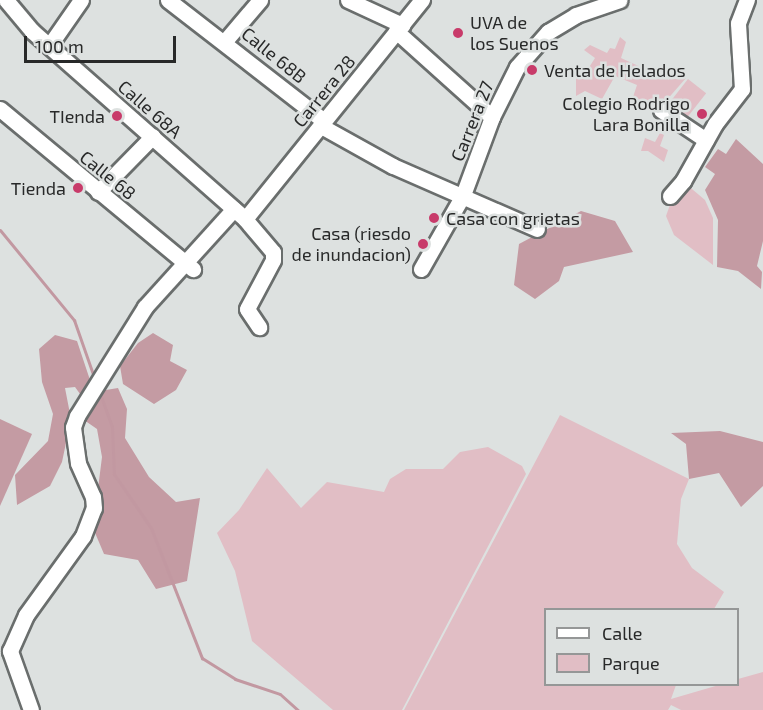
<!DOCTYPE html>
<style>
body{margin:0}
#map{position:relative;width:763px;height:710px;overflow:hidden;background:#dde1e0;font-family:"Exo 2",sans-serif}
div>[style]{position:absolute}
.green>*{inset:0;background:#e1bec5;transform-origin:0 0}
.forest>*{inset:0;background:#c49ba3}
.stream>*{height:3px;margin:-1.5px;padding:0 1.5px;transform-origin:1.5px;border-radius:1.5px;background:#c298a1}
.roads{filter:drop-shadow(2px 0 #6a6e6d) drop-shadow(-2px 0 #6a6e6d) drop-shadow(0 2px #6a6e6d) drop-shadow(0 -2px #6a6e6d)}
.minor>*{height:15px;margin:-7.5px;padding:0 7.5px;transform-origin:7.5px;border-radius:7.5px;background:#fff}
.dots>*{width:16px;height:16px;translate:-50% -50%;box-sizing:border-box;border:3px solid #dde1e0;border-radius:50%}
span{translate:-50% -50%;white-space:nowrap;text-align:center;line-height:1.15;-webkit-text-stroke:5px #dde1e0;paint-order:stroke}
.poi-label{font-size:18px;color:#282929}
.left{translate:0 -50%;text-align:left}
.right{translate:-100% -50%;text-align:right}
.street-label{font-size:18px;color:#282929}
.legend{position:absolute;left:544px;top:608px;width:195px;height:78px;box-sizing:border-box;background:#dde1e0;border:2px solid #959797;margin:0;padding:8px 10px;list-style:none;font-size:18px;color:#282929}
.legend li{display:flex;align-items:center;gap:12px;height:30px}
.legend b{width:30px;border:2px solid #959797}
.scale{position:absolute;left:24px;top:36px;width:152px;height:27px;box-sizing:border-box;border:3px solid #282929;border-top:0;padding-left:8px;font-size:18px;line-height:21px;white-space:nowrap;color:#282929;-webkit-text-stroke:4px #dde1e0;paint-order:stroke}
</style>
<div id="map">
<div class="green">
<div style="clip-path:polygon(620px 37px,626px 42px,621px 58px,669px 80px,674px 70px,686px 78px,658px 110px,633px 97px,637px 85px,615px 76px,602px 99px,585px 91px,576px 96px,576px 65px,588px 69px,595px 58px,584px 50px,590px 45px,607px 53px,610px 48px,615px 49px)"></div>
<div style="left:688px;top:79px;width:23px;height:40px;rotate:38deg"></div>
<div style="clip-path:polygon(660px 133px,664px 135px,660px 146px,668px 150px,664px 162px,648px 151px,641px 151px,645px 138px,655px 142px)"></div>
<div style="clip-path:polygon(686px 184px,705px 200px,713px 218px,713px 265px,674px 235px,666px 216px,672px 199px)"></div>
<div style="clip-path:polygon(560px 415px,689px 479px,681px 499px,677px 544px,692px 568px,724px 592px,714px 609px,546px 610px,546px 684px,676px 685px,671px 699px,719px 685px,738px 684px,738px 679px,763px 672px,763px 710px,681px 710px,671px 705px,668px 710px,404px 710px)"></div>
<div style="clip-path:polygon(488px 447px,522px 466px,526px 474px,402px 710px,333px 710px,252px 641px,235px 571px,217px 533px,239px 510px,267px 468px,301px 508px,327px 482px,384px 492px,390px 479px,406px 469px,443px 469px,460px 452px)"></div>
</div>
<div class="forest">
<div style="clip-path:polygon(736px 139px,763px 164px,763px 241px,757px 266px,762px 272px,761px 289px,738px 271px,717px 267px,718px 220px,705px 190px,715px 174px,705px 167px,718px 149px,726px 154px)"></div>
<div style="clip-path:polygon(581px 211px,615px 221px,633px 252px,564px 267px,559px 281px,535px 299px,514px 285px,519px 244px)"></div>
<div style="clip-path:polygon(153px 333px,173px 345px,170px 361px,187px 370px,176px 390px,154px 404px,123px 384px,120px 366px,138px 343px)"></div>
<div style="clip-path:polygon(55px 335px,77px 341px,94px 392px,118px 388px,127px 409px,125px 438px,149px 477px,176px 502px,200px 498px,187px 581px,156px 589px,138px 560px,104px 554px,93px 528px,102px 457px,97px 429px,84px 420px,88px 405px,75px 387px,65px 388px,71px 419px,62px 462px,50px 486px,17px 505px,15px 475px,48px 441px,53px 414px,42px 382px,39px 349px)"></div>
<div style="clip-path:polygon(0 419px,32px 434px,0 506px)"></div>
<div style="clip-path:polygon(720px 431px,763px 442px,763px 486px,741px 507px,719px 473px,689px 479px,686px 444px,671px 433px)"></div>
</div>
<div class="stream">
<div style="left:0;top:230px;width:117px;rotate:50.6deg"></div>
<div style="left:74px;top:320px;width:60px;rotate:70.7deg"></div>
<div style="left:99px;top:391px;width:38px;rotate:70deg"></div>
<div style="left:112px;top:427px;width:47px;rotate:87.6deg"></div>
<div style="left:114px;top:474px;width:65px;rotate:55.6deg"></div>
<div style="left:151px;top:528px;width:140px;rotate:68.6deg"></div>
<div style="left:202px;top:658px;width:39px;rotate:32deg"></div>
<div style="left:235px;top:679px;width:47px;rotate:18.4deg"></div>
<div style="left:280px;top:694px;width:24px;rotate:42deg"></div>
</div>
<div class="roads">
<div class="minor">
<div style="left:6px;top:0;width:40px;rotate:50deg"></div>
<div style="left:32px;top:31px;width:284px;rotate:41.4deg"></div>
<div style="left:245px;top:219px;width:282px;rotate:-51.1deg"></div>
<div style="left:168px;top:0;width:197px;rotate:37.8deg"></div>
<div style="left:348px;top:0;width:60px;rotate:24.8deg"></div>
<div style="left:396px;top:31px;width:129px;rotate:41.9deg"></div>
<div style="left:225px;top:41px;width:54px;rotate:-49.5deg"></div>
<div style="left:49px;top:46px;width:56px;rotate:-55.2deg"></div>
<div style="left:0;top:109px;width:251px;rotate:39.7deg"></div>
<div style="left:661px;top:110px;width:54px;rotate:33.7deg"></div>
<div style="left:321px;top:126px;width:82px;rotate:29.1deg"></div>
<div style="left:393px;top:166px;width:157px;rotate:23.6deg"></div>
<div style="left:98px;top:192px;width:78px;rotate:-45.5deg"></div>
<div style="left:670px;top:196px;width:20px;rotate:-49deg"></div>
<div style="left:683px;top:181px;width:65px;rotate:-60.7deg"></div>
<div style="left:715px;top:124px;width:44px;rotate:-52.4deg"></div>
<div style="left:742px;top:89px;width:66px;rotate:-93.5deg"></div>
<div style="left:738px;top:23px;width:25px;rotate:-69deg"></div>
<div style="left:245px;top:219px;width:43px;rotate:49.7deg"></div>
<div style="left:273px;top:252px;width:8px;rotate:90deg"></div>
<div style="left:273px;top:260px;width:55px;rotate:118deg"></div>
<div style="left:247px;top:309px;width:22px;rotate:56deg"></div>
<div style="left:421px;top:269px;width:85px;rotate:-60.4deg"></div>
<div style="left:463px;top:195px;width:83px;rotate:-69.6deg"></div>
<div style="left:492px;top:117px;width:56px;rotate:-63.4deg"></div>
<div style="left:517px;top:67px;width:47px;rotate:-48.5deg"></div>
<div style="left:548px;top:32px;width:33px;rotate:-31deg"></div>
<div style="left:576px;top:15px;width:46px;rotate:-18.8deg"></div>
<div style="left:31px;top:710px;width:63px;rotate:-109.6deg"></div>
<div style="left:10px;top:651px;width:39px;rotate:-66deg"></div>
<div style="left:26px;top:615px;width:97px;rotate:-54.2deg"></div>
<div style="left:83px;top:536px;width:30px;rotate:-69deg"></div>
<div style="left:94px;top:508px;width:11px;rotate:-95deg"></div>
<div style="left:93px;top:497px;width:37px;rotate:-114deg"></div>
<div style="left:78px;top:463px;width:36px;rotate:-98deg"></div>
<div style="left:73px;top:427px;width:12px;rotate:-70deg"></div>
<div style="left:77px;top:416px;width:128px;rotate:-58deg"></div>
<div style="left:145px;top:307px;width:132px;rotate:-47.8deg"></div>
</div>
</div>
<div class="dots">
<div style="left:458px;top:33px;background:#c83b6a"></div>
<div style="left:532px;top:70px;background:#c83b6a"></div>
<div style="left:702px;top:114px;background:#c83b6a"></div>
<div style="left:117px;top:116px;background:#c83b6a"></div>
<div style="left:78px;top:188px;background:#c83b6a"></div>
<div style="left:434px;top:218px;background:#c83b6a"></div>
<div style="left:423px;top:244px;background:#c83b6a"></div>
</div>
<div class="poi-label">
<span class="left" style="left:470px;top:33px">UVA de<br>los Suenos</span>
<span class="left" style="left:544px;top:70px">Venta de Helados</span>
<span class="right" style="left:690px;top:114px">Colegio Rodrigo<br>Lara Bonilla</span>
<span class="right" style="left:105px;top:116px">TIenda</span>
<span class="right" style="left:66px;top:188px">Tienda</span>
<span class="left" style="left:446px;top:218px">Casa con grietas</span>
<span class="right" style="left:411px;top:244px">Casa (riesdo<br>de inundacion)</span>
</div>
<div class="street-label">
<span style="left:274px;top:55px;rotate:39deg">Calle 68B</span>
<span style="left:324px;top:91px;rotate:-51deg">Carrera 28</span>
<span style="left:150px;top:109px;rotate:41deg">Calle 68A</span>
<span style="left:472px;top:121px;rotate:-68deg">Carrera 27</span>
<span style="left:108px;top:175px;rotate:39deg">Calle 68</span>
</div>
<ul class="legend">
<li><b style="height:8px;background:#fff"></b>Calle</li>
<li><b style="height:16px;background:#e1bec5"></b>Parque</li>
</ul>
<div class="scale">100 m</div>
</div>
